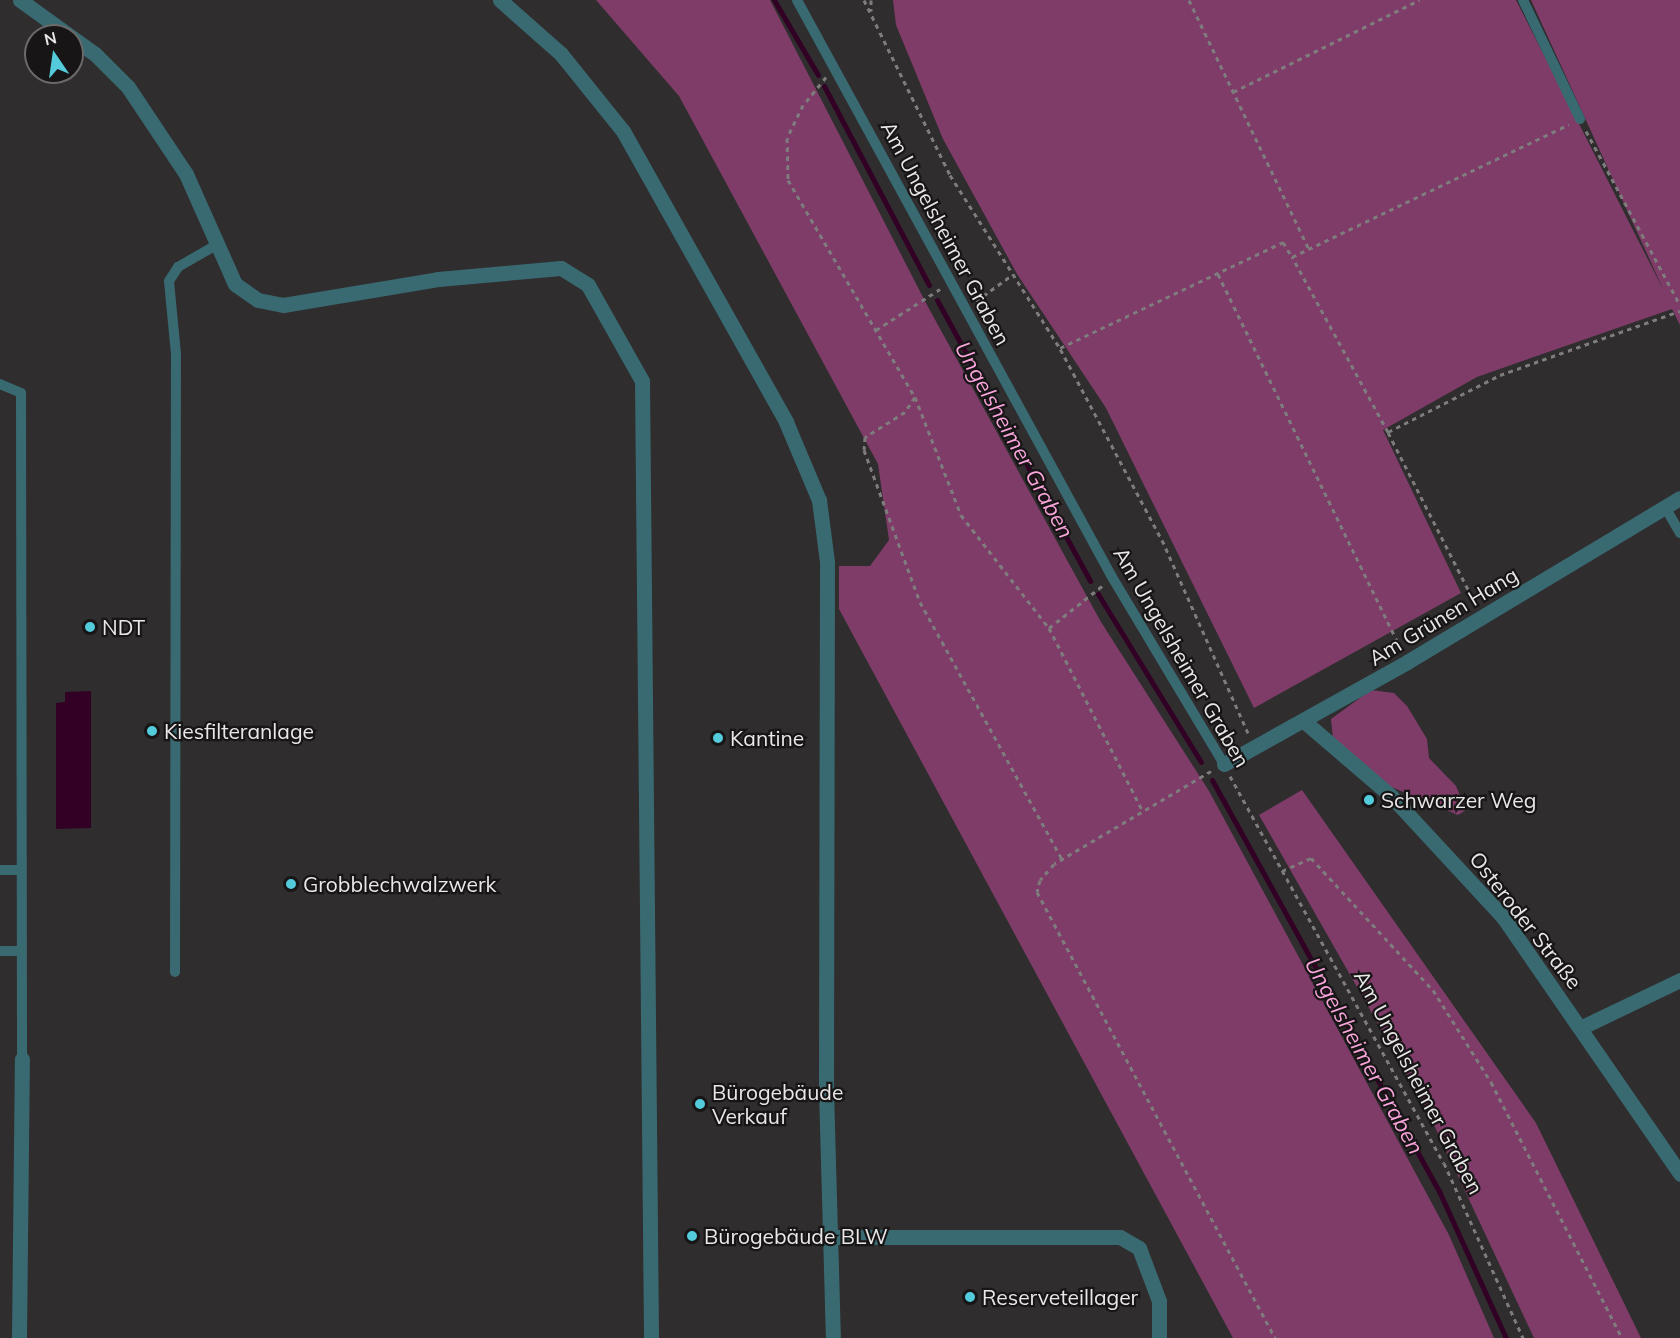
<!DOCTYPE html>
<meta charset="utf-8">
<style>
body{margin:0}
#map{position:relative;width:1680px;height:1338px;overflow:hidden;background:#2f2d2e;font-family:Mulish,sans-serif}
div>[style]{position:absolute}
.green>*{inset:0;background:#7f3c68}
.water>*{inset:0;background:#330025}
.stream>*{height:5px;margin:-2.5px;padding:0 2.5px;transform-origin:2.5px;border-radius:2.5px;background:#330025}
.path>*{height:3px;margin-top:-1.5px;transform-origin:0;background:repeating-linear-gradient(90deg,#7e7c7d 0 4.5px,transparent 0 9px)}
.service>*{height:10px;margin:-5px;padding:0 5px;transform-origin:5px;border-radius:5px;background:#396a71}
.minor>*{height:15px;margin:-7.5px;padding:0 7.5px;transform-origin:7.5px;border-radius:7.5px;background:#396a71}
.dots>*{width:16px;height:16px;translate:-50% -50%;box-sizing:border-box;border:3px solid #171516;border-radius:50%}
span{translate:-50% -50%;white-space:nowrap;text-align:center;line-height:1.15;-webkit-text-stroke:4.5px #171516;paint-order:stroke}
.street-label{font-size:21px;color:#e9e7e8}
.poi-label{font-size:21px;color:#e9e7e8}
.left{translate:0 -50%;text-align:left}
.water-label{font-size:22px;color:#faa5db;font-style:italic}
.north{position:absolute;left:24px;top:24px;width:60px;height:60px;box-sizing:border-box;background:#171516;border:2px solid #6b696a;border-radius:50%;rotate:347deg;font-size:16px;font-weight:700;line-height:24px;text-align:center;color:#e9e7e8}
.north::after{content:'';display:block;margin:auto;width:21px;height:27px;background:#53cbdb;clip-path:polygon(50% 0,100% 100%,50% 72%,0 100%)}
</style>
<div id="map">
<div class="green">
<div style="clip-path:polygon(596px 0,770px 0,927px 305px,1101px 622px,1209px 791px,1449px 1235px,1494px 1338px,1233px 1338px,839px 609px,839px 566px,870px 566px,889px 540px,878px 464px,679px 96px)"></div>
<div style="clip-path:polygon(893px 0,1516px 0,1664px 291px,1531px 0,1680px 0,1680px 325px,1672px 309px,1531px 358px,1477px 377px,1383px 430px,1461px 593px,1254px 708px,1106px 408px,1017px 274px,943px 139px,896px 25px)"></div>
<div style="clip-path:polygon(1371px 690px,1394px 693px,1407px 706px,1427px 739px,1429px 758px,1456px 786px,1466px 810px,1458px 815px,1389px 786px,1333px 739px,1331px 719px)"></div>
<div style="clip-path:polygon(1302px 790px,1536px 1123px,1641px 1338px,1534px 1338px,1427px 1110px,1259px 815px)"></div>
</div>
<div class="water">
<div style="clip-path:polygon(91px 691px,91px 828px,56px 829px,56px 703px,65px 702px,65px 692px)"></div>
</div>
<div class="stream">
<div style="left:774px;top:0;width:87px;rotate:59.6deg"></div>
<div style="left:824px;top:86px;width:225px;rotate:62.2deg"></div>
<div style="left:937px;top:300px;width:320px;rotate:61.4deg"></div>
<div style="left:1098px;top:594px;width:197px;rotate:58.5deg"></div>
<div style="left:1212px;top:780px;width:470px;rotate:61.1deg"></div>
<div style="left:1439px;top:1191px;width:162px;rotate:65.5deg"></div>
</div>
<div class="path">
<div style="left:864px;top:0;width:195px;rotate:63.8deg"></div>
<div style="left:950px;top:175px;width:205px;rotate:57.6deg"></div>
<div style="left:871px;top:0;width:11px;rotate:90deg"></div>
<div style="left:1189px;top:0;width:276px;rotate:64.3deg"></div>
<div style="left:826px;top:77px;width:36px;rotate:129deg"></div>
<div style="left:803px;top:105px;width:37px;rotate:116deg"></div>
<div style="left:787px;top:138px;width:42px;rotate:88.6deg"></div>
<div style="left:788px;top:180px;width:251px;rotate:59.7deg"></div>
<div style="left:915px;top:397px;width:18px;rotate:124deg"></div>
<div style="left:905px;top:412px;width:47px;rotate:148deg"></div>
<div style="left:865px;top:437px;width:13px;rotate:94deg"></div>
<div style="left:864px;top:450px;width:162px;rotate:69.8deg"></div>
<div style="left:920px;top:602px;width:294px;rotate:61.1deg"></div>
<div style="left:1233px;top:92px;width:208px;rotate:-26.3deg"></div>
<div style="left:1586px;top:131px;width:198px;rotate:61.6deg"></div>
<div style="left:1218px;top:274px;width:418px;rotate:64deg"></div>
<div style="left:976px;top:301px;width:44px;rotate:-35.8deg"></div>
<div style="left:876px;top:330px;width:76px;rotate:-32.6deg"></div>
<div style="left:915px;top:397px;width:127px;rotate:68.7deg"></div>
<div style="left:961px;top:515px;width:143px;rotate:52.1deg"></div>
<div style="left:1049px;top:628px;width:204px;rotate:62.9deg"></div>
<div style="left:1388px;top:432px;width:200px;rotate:-118.7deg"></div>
<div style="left:1292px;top:257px;width:307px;rotate:-25.6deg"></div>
<div style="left:1476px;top:605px;width:194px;rotate:-117deg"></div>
<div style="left:1388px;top:432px;width:126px;rotate:-27deg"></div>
<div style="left:1500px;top:375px;width:191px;rotate:-19.6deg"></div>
<div style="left:1049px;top:628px;width:68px;rotate:-38.4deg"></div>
<div style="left:1248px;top:733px;width:207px;rotate:-114deg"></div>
<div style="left:1164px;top:544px;width:222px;rotate:-118deg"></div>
<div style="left:1060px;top:348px;width:247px;rotate:-25.4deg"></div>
<div style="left:1283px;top:242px;width:17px;rotate:59deg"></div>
<div style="left:1211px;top:771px;width:182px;rotate:149.4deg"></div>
<div style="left:1054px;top:864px;width:21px;rotate:131deg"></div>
<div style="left:1040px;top:880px;width:12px;rotate:104deg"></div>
<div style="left:1037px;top:892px;width:506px;rotate:61.91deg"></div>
<div style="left:1230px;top:776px;width:442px;rotate:61.1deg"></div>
<div style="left:1444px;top:1163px;width:192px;rotate:65.7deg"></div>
<div style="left:1282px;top:871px;width:32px;rotate:-24deg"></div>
<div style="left:1311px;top:858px;width:180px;rotate:47.3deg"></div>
<div style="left:1433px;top:990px;width:109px;rotate:57.8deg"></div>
<div style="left:1491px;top:1082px;width:288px;rotate:62.9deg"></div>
</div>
<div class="service">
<div style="left:797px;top:0;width:657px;rotate:61.37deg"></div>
<div style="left:1112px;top:577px;width:218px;rotate:59.1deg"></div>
<div style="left:1523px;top:0;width:132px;rotate:64.4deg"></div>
<div style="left:0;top:384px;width:23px;rotate:23deg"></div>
<div style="left:21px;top:393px;width:666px;rotate:89.91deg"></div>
<div style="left:1665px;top:507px;width:30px;rotate:60deg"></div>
<div style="left:0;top:870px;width:19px"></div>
<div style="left:0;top:951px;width:19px"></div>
<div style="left:175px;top:972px;width:618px;rotate:-89.91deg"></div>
<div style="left:176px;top:354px;width:73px;rotate:-95.5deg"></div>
<div style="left:169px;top:281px;width:17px;rotate:-57deg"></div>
<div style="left:178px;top:267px;width:46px;rotate:-29.9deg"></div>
</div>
<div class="minor">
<div style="left:20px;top:0;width:92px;rotate:35.8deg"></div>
<div style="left:95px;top:54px;width:47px;rotate:45deg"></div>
<div style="left:128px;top:87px;width:105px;rotate:56.3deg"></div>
<div style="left:186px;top:174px;width:120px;rotate:66deg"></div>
<div style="left:235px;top:284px;width:28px;rotate:35deg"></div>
<div style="left:258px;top:300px;width:25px;rotate:11deg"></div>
<div style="left:283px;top:305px;width:157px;rotate:-9.5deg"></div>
<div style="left:438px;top:279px;width:123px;rotate:-5.1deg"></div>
<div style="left:561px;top:268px;width:32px;rotate:32deg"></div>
<div style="left:588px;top:285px;width:110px;rotate:60.6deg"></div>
<div style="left:642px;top:381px;width:957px;rotate:89.46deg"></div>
<div style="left:500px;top:0;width:81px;rotate:41.5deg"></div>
<div style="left:561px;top:54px;width:99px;rotate:51.2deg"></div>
<div style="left:623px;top:131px;width:334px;rotate:60.7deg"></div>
<div style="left:786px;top:422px;width:85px;rotate:67.1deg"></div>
<div style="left:819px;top:500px;width:63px;rotate:82.6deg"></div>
<div style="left:827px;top:562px;width:528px;rotate:90.11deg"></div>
<div style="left:826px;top:1090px;width:248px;rotate:88.4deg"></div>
<div style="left:1305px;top:722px;width:113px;rotate:40.7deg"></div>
<div style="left:1391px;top:796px;width:165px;rotate:47.2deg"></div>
<div style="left:1503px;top:917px;width:312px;rotate:55.4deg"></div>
<div style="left:1224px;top:764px;width:210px;rotate:-29.1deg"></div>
<div style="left:1407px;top:662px;width:318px;rotate:-31deg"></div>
<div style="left:1582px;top:1027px;width:109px;rotate:-25.6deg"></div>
<div style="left:830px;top:1237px;width:290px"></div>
<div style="left:1120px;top:1237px;width:22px;rotate:30deg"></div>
<div style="left:1139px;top:1248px;width:57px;rotate:69.3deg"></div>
<div style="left:1159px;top:1301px;width:37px;rotate:90deg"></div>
<div style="left:19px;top:1338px;width:279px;rotate:-89.4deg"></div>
</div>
<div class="dots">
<div style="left:90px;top:627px;background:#53cbdb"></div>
<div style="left:152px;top:731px;background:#53cbdb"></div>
<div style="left:718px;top:738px;background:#53cbdb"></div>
<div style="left:1369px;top:800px;background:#53cbdb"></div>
<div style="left:291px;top:884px;background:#53cbdb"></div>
<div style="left:700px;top:1104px;background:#53cbdb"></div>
<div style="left:692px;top:1236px;background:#53cbdb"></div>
<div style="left:970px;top:1297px;background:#53cbdb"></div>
</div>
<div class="street-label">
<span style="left:946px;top:233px;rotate:62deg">Am Ungelsheimer Graben</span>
<span style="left:1443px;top:616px;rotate:-31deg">Am Grünen Hang</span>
<span style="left:1182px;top:657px;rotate:60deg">Am Ungelsheimer Graben</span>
<span style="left:1526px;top:920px;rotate:52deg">Osteroder Straße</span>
<span style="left:1419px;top:1082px;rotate:62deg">Am Ungelsheimer Graben</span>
</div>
<div class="poi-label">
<span class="left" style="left:102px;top:627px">NDT</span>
<span class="left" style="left:164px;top:731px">Kiesfilteranlage</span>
<span class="left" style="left:730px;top:738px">Kantine</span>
<span class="left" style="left:1381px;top:800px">Schwarzer Weg</span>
<span class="left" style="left:303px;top:884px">Grobblechwalzwerk</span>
<span class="left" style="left:712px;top:1104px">Bürogebäude<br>Verkauf</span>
<span class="left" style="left:704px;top:1236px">Bürogebäude BLW</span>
<span class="left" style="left:982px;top:1297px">Reserveteillager</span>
</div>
<div class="water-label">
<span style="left:1014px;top:440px;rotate:61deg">Ungelsheimer Graben</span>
<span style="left:1364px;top:1056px;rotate:61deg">Ungelsheimer Graben</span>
</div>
<div class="north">N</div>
</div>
